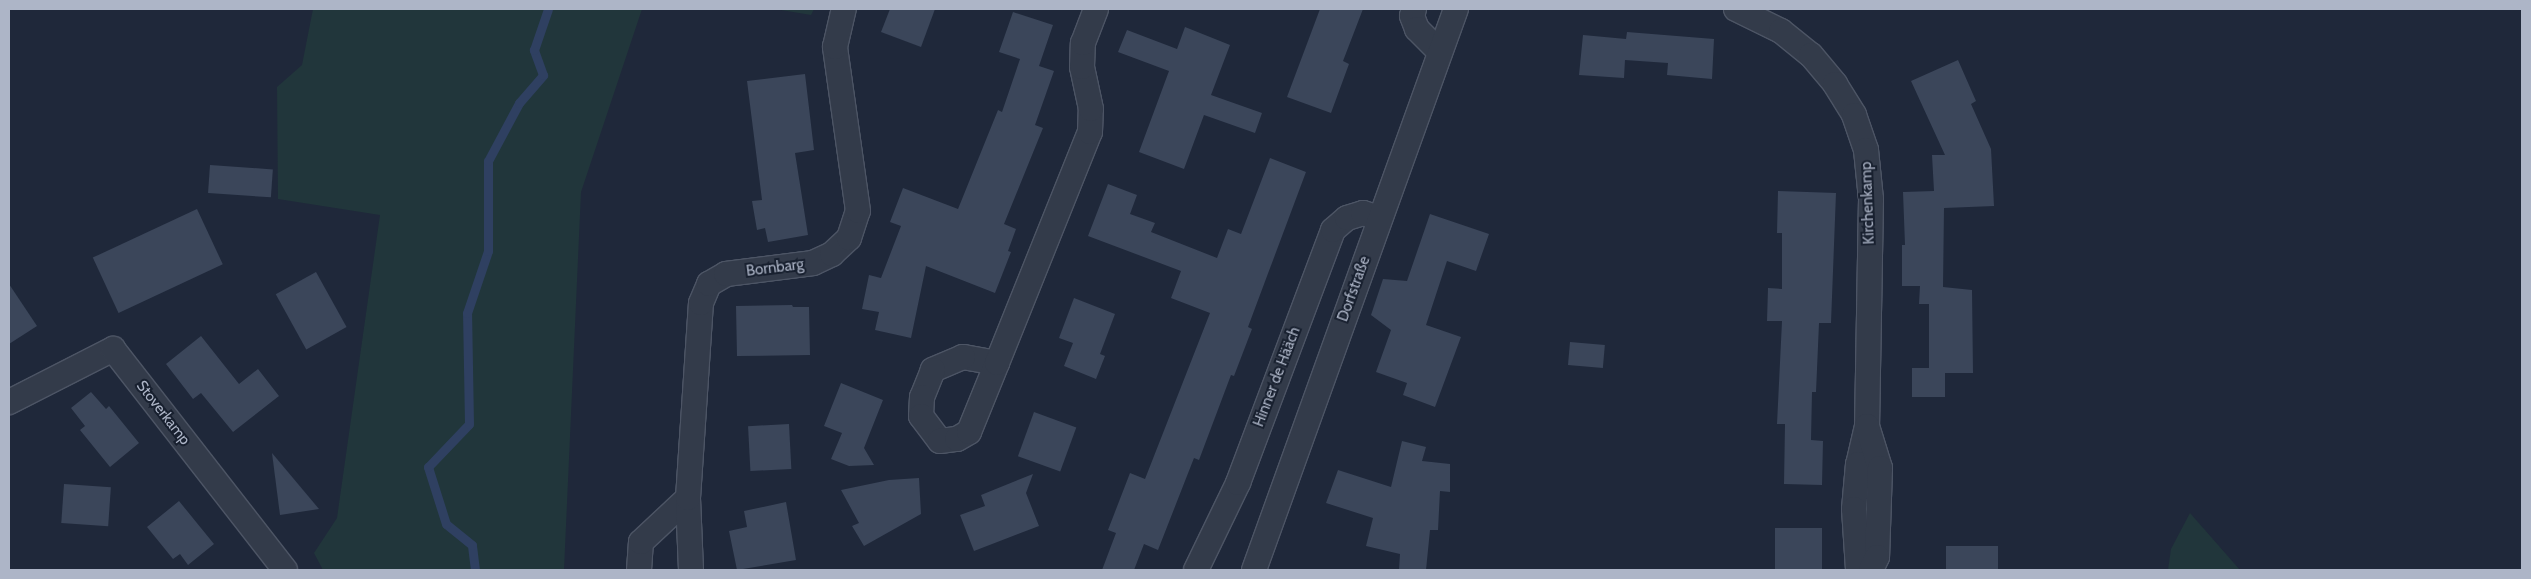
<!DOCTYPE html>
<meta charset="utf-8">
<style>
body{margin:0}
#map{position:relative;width:2531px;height:579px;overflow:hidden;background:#1f283a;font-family:Cabin,sans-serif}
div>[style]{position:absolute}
.green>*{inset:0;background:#21363b}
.stream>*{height:9px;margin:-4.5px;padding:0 4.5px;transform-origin:4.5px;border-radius:4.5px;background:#2f4061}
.building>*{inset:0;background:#3b465a;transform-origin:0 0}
.roads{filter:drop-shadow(1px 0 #4d5565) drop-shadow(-1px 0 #4d5565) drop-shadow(0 1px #4d5565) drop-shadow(0 -1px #4d5565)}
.minor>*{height:24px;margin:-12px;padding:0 12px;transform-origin:12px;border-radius:12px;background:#333b4a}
span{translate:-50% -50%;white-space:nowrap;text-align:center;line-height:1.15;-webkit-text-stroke:4px #18202f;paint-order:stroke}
.street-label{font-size:15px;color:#adb5c7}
.frame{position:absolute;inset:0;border:10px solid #adb5c7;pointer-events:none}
</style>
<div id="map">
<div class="green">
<div style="clip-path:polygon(313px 9px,642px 9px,581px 192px,564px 570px,323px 570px,314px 553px,337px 518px,380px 215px,278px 199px,277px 87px,302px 65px)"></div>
<div style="clip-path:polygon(775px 9px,814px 9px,811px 15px)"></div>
<div style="clip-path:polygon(2190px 513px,2240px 570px,2168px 570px,2171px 549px)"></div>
</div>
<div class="stream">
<div style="left:475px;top:570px;width:25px;rotate:-97deg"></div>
<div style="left:472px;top:545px;width:33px;rotate:-141deg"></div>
<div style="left:446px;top:524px;width:60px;rotate:-107.5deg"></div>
<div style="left:428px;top:467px;width:59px;rotate:-46.4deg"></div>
<div style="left:469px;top:424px;width:111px;rotate:-91deg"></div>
<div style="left:467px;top:313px;width:65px;rotate:-71.3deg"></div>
<div style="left:488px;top:251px;width:90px;rotate:-90deg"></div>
<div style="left:488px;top:161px;width:66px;rotate:-61.9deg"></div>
<div style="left:519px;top:103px;width:37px;rotate:-49deg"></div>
<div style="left:543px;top:75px;width:27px;rotate:-110deg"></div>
<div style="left:534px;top:50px;width:43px;rotate:-71.1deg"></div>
</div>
<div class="building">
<div style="clip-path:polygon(890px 9px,935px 9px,921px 47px,881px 32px)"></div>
<div style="clip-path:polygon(1320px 9px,1363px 9px,1343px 61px,1349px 64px,1331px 113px,1287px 97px)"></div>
<div style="clip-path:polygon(1013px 12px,1053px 25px,1039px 66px,1054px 71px,1035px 125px,1043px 128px,1004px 224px,1016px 229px,1008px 251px,1011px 252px,995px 293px,926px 266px,911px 338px,875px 330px,879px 312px,862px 309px,869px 275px,881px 278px,901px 226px,890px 222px,903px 188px,958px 209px,998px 110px,1002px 112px,1020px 59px,999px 52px)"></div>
<div style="clip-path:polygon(1185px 27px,1230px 45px,1211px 95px,1262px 113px,1255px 133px,1204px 115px,1184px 169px,1139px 152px,1169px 71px,1118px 52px,1127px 30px,1177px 49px)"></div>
<div style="clip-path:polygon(1627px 32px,1714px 39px,1712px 79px,1667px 75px,1668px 63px,1625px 60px,1624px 78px,1579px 75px,1583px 35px,1626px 39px)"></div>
<div style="clip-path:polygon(1958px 60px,1976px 101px,1971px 104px,1991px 149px,1994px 206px,1944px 208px,1943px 287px,1972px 290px,1973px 373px,1945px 373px,1945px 397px,1912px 397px,1912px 368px,1929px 368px,1929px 304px,1919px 304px,1920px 286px,1902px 286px,1902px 245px,1905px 245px,1903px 192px,1934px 191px,1932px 155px,1945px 155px,1911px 81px)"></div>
<div style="clip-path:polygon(805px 74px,814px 150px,795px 153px,808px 235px,768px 242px,765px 228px,757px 230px,752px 201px,762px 200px,747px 81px)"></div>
<div style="clip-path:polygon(1270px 158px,1306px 172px,1248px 327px,1252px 329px,1234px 376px,1231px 375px,1199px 460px,1194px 458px,1158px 550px,1144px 544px,1134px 570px,1102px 570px,1116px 533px,1108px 530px,1130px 473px,1145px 479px,1210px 313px,1171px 298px,1181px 271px,1088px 236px,1108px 184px,1137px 195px,1130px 214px,1155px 223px,1151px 232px,1217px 258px,1228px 229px,1241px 234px)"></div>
<div style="left:210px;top:165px;width:63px;height:28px;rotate:4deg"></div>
<div style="clip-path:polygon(1778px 191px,1836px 193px,1831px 323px,1819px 323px,1816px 392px,1812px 392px,1811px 440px,1823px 441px,1822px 485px,1784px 484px,1785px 424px,1777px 424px,1782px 321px,1767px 321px,1768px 288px,1782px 289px,1782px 233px,1777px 233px)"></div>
<div style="left:197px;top:209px;width:61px;height:115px;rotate:65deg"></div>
<div style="clip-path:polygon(1430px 214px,1489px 234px,1476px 271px,1447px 261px,1426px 325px,1461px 337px,1435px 407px,1403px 395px,1407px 383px,1376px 372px,1391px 330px,1371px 315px,1383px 279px,1407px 281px)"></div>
<div style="left:316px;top:272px;width:63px;height:46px;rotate:61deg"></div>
<div style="clip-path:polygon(9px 284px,37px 326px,9px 344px)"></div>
<div style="clip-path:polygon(1074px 298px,1115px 314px,1100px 354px,1105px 356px,1096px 379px,1064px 366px,1073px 343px,1059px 338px)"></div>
<div style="clip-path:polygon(792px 305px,793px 307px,809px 307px,810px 355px,737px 356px,736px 306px)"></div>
<div style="clip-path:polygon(201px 336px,239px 384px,258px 369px,279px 396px,233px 432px,201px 393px,193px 399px,166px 364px)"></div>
<div style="left:1570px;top:342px;width:35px;height:23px;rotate:5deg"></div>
<div style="clip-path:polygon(841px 383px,883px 400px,864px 448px,874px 465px,849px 466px,831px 459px,842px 433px,824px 426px)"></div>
<div style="clip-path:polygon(91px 392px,106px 409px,109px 406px,139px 443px,110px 467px,80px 430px,85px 426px,71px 408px)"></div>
<div style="left:1034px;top:412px;width:45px;height:47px;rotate:20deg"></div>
<div style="left:789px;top:424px;width:45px;height:41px;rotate:87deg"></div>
<div style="clip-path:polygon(1402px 441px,1426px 447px,1422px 461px,1450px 464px,1450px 492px,1440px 491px,1438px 530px,1430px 530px,1426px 570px,1399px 570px,1400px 554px,1366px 546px,1373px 518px,1326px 503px,1338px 470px,1391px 487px)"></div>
<div style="clip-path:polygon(272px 453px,319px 509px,280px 515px)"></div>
<div style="clip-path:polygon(1033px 474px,1026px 493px,1039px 526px,974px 551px,960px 515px,985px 506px,981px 495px)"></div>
<div style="clip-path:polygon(919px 478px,921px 514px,864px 546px,852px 526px,859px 523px,841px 490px,889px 480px)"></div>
<div style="left:64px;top:484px;width:47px;height:39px;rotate:4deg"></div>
<div style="clip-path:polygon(179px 501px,214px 544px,188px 565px,180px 554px,173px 559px,147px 527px)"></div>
<div style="clip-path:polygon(786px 502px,796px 560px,737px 570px,729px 531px,747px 527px,744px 511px)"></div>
<div style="left:1775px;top:528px;width:47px;height:42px"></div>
<div style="left:1998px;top:546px;width:24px;height:52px;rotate:90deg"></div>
</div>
<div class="roads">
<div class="minor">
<div style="left:1414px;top:9px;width:7px;rotate:106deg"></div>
<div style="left:1412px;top:16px;width:14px;rotate:69deg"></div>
<div style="left:1417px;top:29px;width:31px;rotate:45deg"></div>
<div style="left:1736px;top:9px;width:50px;rotate:26.1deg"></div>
<div style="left:1781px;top:31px;width:38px;rotate:39deg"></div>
<div style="left:1811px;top:55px;width:38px;rotate:50deg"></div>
<div style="left:1835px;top:84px;width:36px;rotate:58deg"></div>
<div style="left:1854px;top:115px;width:37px;rotate:71deg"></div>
<div style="left:1866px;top:150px;width:49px;rotate:84.2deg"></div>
<div style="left:1871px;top:199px;width:227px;rotate:91deg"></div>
<div style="left:1867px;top:426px;width:39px;rotate:103deg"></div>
<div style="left:1858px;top:464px;width:45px;rotate:95.1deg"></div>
<div style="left:1854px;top:509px;width:61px;rotate:86.2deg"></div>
<div style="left:997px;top:363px;width:35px;rotate:-170deg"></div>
<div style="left:963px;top:357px;width:33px;rotate:157deg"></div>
<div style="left:933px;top:370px;width:29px;rotate:112deg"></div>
<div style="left:922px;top:397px;width:19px;rotate:93deg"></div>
<div style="left:921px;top:416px;width:31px;rotate:53deg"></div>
<div style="left:940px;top:441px;width:17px;rotate:-7deg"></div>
<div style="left:957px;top:439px;width:14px;rotate:-30deg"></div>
<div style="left:969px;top:432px;width:74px;rotate:-67.9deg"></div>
<div style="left:997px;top:363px;width:249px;rotate:-68.1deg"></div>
<div style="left:1090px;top:132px;width:23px;rotate:-88deg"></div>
<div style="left:1091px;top:109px;width:43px;rotate:-102.1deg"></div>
<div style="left:1082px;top:67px;width:24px;rotate:-88deg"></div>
<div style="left:1083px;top:43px;width:36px;rotate:-69deg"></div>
<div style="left:9px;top:402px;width:117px;rotate:-27deg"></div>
<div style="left:113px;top:349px;width:280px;rotate:52.1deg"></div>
<div style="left:1867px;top:426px;width:44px;rotate:72.8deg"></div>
<div style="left:1880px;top:468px;width:89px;rotate:91.9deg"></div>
<div style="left:1877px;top:557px;width:14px;rotate:115deg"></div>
<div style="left:639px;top:570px;width:28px;rotate:-86deg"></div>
<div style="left:641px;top:542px;width:64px;rotate:-43.1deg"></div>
<div style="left:691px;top:570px;width:72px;rotate:-92.4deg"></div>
<div style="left:688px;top:498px;width:195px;rotate:-86.2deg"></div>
<div style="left:701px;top:303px;width:21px;rotate:-67deg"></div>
<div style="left:709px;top:284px;width:20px;rotate:-30deg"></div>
<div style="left:726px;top:274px;width:88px;rotate:-7.2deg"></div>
<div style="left:813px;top:263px;width:21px;rotate:-25deg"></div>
<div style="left:832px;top:254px;width:23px;rotate:-43deg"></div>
<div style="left:849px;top:238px;width:28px;rotate:-72deg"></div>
<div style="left:858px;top:211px;width:166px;rotate:-98deg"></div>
<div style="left:835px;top:47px;width:39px;rotate:-77deg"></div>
<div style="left:1196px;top:570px;width:97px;rotate:-64.2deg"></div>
<div style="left:1238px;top:483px;width:270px;rotate:-69.4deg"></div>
<div style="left:1333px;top:230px;width:18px;rotate:-41deg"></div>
<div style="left:1347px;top:218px;width:17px;rotate:-17deg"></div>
<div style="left:1363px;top:213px;width:17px;rotate:17deg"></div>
<div style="left:1254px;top:570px;width:596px;rotate:-70.2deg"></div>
</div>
</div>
<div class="street-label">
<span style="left:1868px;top:203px;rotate:-92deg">Kirchenkamp</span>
<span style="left:775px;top:268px;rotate:-7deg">Bornbarg</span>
<span style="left:1354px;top:289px;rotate:-70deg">Dorfstraße</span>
<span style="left:1277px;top:377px;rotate:-69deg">Hinner de Hääch</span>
<span style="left:163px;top:413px;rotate:52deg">Stoverkamp</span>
</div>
<div class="frame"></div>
</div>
